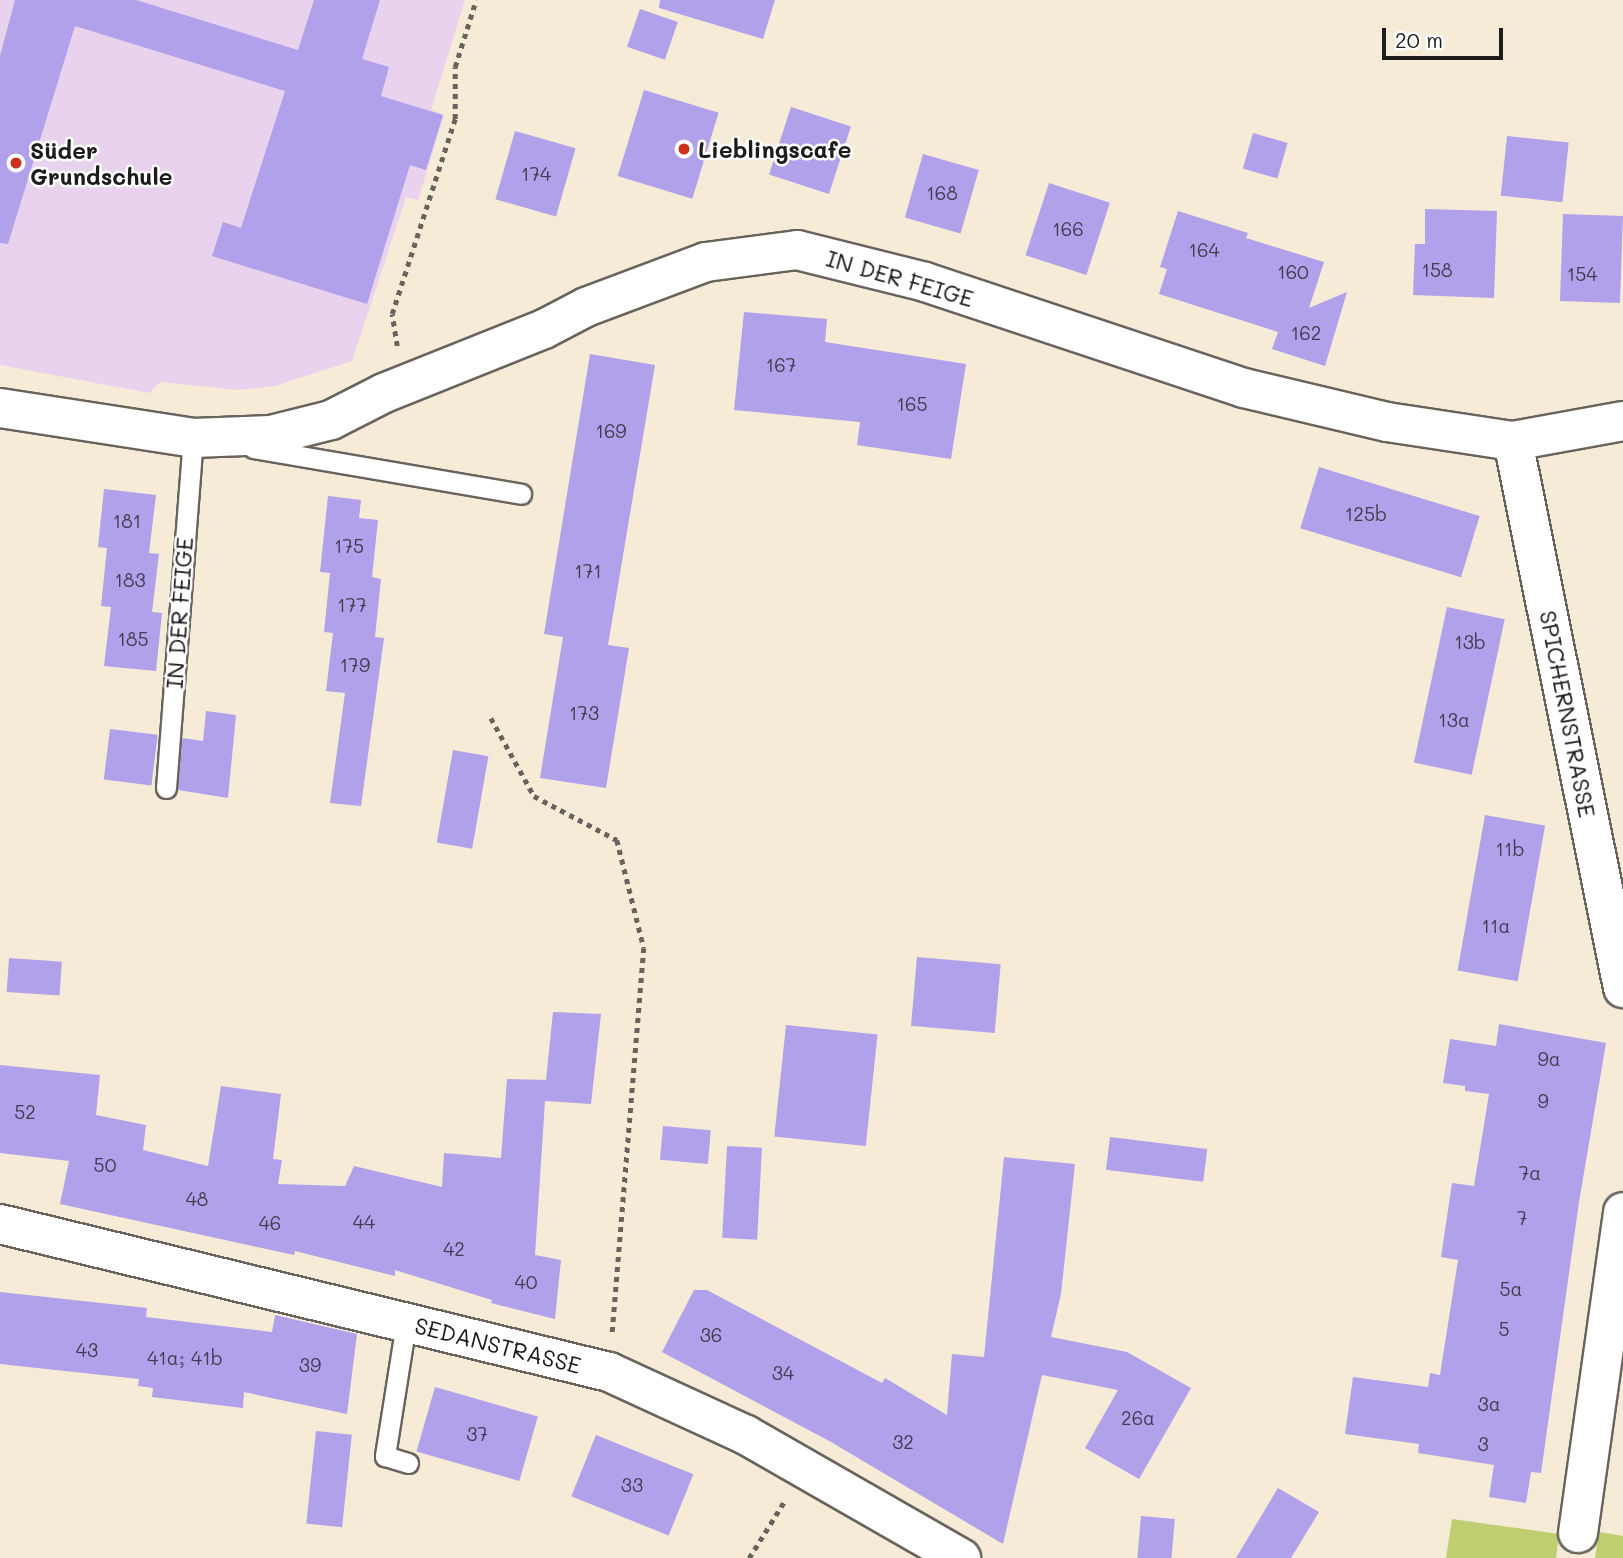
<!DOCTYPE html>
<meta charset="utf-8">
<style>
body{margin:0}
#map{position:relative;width:1623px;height:1558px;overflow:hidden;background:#f5ebd7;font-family:Mali,sans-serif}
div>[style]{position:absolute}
.built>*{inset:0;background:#e9d2ee}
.green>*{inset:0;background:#bece70}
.building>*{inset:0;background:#b0a1ea;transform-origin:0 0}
.path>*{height:4.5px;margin-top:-2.25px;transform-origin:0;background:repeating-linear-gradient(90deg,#68645d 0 5px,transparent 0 10px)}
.roads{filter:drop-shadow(2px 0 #68645d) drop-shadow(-2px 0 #68645d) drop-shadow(0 2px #68645d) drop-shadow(0 -2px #68645d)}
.service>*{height:19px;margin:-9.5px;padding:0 9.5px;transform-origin:9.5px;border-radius:9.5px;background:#fff}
.minor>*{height:38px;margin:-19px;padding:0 19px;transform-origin:19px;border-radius:19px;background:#fff}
.dots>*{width:19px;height:19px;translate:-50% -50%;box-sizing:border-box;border:4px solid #fff;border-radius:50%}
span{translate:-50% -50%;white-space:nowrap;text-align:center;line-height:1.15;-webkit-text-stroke:5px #fff;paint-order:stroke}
.number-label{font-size:19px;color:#413d50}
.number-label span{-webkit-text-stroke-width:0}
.poi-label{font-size:23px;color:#1c1c1c;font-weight:700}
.left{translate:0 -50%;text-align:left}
.street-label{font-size:23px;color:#1c1c1c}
.scale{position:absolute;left:1382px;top:28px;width:121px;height:32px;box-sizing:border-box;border:4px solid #1c1c1c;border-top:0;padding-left:9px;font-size:21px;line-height:24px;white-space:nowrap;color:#1c1c1c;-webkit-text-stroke:5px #fff;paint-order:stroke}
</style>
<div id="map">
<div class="built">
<div style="clip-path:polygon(0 0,465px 0,431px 110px,444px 115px,418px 200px,406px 197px,352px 361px,275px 386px,237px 390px,160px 382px,149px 393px,0 365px)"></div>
</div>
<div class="green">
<div style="clip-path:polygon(1452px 1519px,1559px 1534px,1556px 1558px,1446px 1558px)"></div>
<div style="clip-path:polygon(1599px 1532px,1623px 1536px,1623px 1558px,1595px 1558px)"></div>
</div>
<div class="building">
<div style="clip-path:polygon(15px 0,136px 0,298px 50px,314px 0,380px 0,362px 59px,389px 67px,381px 96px,443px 115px,426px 170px,410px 165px,367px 304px,212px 256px,223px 222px,241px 228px,285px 91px,75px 26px,8px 244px,0 243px,0 56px)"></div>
<div style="clip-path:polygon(660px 0,775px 0,763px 39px,659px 8px)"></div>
<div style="left:640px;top:9px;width:40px;height:40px;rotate:19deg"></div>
<div style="left:644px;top:90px;width:78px;height:90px;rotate:17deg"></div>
<div style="left:791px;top:107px;width:63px;height:71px;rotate:18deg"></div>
<div style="left:515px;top:131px;width:63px;height:71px;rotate:16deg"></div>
<div style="left:1253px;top:133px;width:36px;height:37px;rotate:16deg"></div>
<div style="left:1507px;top:136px;width:62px;height:60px;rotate:6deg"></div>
<div style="left:923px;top:154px;width:58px;height:66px;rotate:16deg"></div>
<div style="left:1049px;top:183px;width:64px;height:76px;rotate:18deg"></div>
<div style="clip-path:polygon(1425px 209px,1497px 211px,1494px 298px,1413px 295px,1415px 244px,1425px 244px)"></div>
<div style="clip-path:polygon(1178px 211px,1248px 233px,1246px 238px,1324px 262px,1309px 308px,1347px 292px,1325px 366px,1272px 349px,1278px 332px,1159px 294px,1167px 269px,1160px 267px)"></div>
<div style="left:1563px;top:214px;width:60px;height:87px;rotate:2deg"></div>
<div style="clip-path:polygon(744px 312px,827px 319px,825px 342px,966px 364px,951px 459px,857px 445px,860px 422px,734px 410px)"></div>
<div style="clip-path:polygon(590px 354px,655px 365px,608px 645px,629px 648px,606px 788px,540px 778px,563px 637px,544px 634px)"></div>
<div style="left:1319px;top:467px;width:168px;height:64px;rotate:17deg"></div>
<div style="clip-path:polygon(104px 489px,156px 495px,149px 553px,159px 554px,152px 612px,162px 613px,156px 671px,104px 666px,111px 607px,101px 606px,107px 548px,98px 547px)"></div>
<div style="clip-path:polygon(328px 496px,361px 500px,359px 518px,378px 520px,372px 577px,381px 579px,375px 637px,384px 638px,361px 806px,330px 803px,345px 693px,326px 691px,333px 633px,324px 632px,330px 573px,320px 572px)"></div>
<div style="left:1447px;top:607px;width:59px;height:159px;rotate:12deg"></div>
<div style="clip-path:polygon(206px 711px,236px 715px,228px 798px,178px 790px,182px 738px,203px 741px)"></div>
<div style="left:110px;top:729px;width:48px;height:51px;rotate:7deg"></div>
<div style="left:453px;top:750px;width:36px;height:94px;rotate:10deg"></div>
<div style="left:1485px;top:815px;width:61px;height:158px;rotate:10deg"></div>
<div style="left:917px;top:957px;width:84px;height:69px;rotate:5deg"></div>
<div style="left:9px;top:958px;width:53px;height:34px;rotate:4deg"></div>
<div style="clip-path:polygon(553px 1012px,601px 1014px,591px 1104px,545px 1101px,535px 1255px,561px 1260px,555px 1319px,491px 1303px,492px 1300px,395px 1270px,395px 1276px,295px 1251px,294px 1255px,60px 1204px,69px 1161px,0 1153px,0 1065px,100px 1075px,96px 1115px,146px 1125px,143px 1150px,208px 1166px,221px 1086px,281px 1094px,273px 1159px,282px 1160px,278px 1184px,345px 1186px,354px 1166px,442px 1187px,444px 1153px,501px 1158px,507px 1079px,546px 1080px)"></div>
<div style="clip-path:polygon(1499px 1024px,1606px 1043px,1579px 1202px,1541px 1473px,1531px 1472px,1526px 1503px,1489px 1497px,1494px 1465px,1418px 1453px,1419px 1444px,1345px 1434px,1353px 1377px,1428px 1387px,1430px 1373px,1440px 1375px,1458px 1260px,1441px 1257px,1452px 1183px,1474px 1186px,1489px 1094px,1465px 1091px,1465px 1086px,1443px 1083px,1450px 1039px,1496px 1046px)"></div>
<div style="left:786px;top:1025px;width:92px;height:112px;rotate:6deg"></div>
<div style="left:663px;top:1126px;width:48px;height:34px;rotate:5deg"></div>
<div style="left:1110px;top:1137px;width:98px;height:33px;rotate:7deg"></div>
<div style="left:727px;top:1146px;width:35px;height:92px;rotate:3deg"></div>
<div style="clip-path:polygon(1004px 1157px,1075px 1164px,1061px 1294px,1051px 1337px,1127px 1352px,1191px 1388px,1139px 1479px,1085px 1448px,1118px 1390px,1042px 1375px,1003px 1544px,831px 1442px,662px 1352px,694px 1290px,707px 1290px,882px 1383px,885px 1378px,947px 1415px,952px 1354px,984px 1357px)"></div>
<div style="clip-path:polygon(0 1292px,147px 1308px,146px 1317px,272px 1332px,275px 1315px,357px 1334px,347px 1414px,244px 1392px,243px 1408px,152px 1397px,153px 1388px,138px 1386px,139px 1379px,0 1364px)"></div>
<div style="left:435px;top:1387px;width:107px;height:67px;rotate:16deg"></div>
<div style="left:316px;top:1431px;width:36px;height:93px;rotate:6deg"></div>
<div style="left:596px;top:1435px;width:105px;height:66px;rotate:22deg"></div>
<div style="clip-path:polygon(1278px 1488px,1319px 1512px,1291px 1558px,1236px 1558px)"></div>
<div style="left:1141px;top:1516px;width:34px;height:42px;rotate:5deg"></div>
</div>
<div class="path">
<div style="left:397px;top:346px;width:32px;rotate:-99deg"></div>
<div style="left:392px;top:314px;width:205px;rotate:-72.1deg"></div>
<div style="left:455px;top:119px;width:52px;rotate:-90deg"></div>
<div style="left:455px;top:67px;width:70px;rotate:-72.6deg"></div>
<div style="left:491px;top:718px;width:89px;rotate:61.1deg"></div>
<div style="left:534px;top:796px;width:94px;rotate:27.9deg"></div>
<div style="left:617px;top:840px;width:111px;rotate:76deg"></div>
<div style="left:644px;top:948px;width:387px;rotate:94.7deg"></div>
<div style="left:749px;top:1558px;width:66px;rotate:-58deg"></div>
</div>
<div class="roads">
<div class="service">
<div style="left:253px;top:448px;width:272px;rotate:9.7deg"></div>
<div style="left:166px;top:788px;width:351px;rotate:-85.6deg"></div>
<div style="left:193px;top:438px;width:6px;rotate:9deg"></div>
<div style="left:406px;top:1323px;width:135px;rotate:99deg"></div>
<div style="left:385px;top:1456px;width:24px;rotate:17deg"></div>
</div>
<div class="minor">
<div style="left:0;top:408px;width:195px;rotate:8.8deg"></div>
<div style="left:193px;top:438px;width:78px;rotate:-2.2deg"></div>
<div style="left:271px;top:435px;width:62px;rotate:-14deg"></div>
<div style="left:331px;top:420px;width:59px;rotate:-27deg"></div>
<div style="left:384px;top:393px;width:172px;rotate:-21.8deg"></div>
<div style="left:544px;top:329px;width:47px;rotate:-27.6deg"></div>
<div style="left:586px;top:307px;width:128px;rotate:-20.6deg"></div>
<div style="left:706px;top:262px;width:92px;rotate:-7.5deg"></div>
<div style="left:797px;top:250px;width:132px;rotate:14deg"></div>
<div style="left:925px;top:282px;width:336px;rotate:18.4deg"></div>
<div style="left:1244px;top:388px;width:147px;rotate:13.4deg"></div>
<div style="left:1387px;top:422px;width:127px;rotate:8.6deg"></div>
<div style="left:1513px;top:441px;width:112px;rotate:-10.3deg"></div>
<div style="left:1513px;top:441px;width:558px;rotate:78.63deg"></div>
<div style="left:0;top:1224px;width:627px;rotate:13.66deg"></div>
<div style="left:609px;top:1372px;width:151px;rotate:24.7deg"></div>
<div style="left:746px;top:1435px;width:248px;rotate:29.8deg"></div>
<div style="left:1578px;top:1533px;width:324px;rotate:-82deg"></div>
</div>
</div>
<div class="dots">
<div style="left:684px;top:149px;background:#c8321e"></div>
<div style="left:16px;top:163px;background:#c8321e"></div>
</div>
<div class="number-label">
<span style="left:536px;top:174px">174</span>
<span style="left:942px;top:193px">168</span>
<span style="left:1068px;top:229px">166</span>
<span style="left:1204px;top:250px">164</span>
<span style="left:1437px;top:270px">158</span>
<span style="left:1293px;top:272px">160</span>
<span style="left:1582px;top:274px">154</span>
<span style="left:1306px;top:333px">162</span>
<span style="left:781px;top:365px">167</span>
<span style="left:912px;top:404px">165</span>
<span style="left:611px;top:431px">169</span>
<span style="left:1366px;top:514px">125b</span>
<span style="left:127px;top:521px">181</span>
<span style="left:349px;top:546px">175</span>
<span style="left:588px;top:571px">171</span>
<span style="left:130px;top:580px">183</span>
<span style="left:352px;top:605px">177</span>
<span style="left:133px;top:639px">185</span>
<span style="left:1470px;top:642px">13b</span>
<span style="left:355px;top:665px">179</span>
<span style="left:584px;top:713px">173</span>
<span style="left:1454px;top:720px">13a</span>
<span style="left:1510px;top:849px">11b</span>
<span style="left:1496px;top:926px">11a</span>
<span style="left:1549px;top:1059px">9a</span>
<span style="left:1543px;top:1101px">9</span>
<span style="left:25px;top:1112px">52</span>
<span style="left:105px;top:1165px">50</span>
<span style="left:1530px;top:1173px">7a</span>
<span style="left:197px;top:1199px">48</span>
<span style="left:1522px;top:1218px">7</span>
<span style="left:364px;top:1222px">44</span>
<span style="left:270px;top:1223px">46</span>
<span style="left:454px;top:1249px">42</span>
<span style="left:526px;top:1282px">40</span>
<span style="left:1511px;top:1289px">5a</span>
<span style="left:1504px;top:1329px">5</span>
<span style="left:711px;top:1335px">36</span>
<span style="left:87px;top:1350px">43</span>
<span style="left:185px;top:1358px">41a; 41b</span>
<span style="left:310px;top:1365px">39</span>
<span style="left:783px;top:1373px">34</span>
<span style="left:1489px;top:1404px">3a</span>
<span style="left:1138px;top:1418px">26a</span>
<span style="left:477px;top:1434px">37</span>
<span style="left:903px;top:1442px">32</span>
<span style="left:1483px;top:1444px">3</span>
<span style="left:632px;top:1485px">33</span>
</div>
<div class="poi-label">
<span class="left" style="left:698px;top:149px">Lieblingscafe</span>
<span class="left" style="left:30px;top:163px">Süder<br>Grundschule</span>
</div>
<div class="street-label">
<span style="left:900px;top:278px;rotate:16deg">IN DER FEIGE</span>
<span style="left:179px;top:613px;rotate:-86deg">IN DER FEIGE</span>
<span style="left:1568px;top:714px;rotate:79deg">SPICHERNSTRASSE</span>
<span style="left:498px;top:1345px;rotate:14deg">SEDANSTRASSE</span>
</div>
<div class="scale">20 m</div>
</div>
